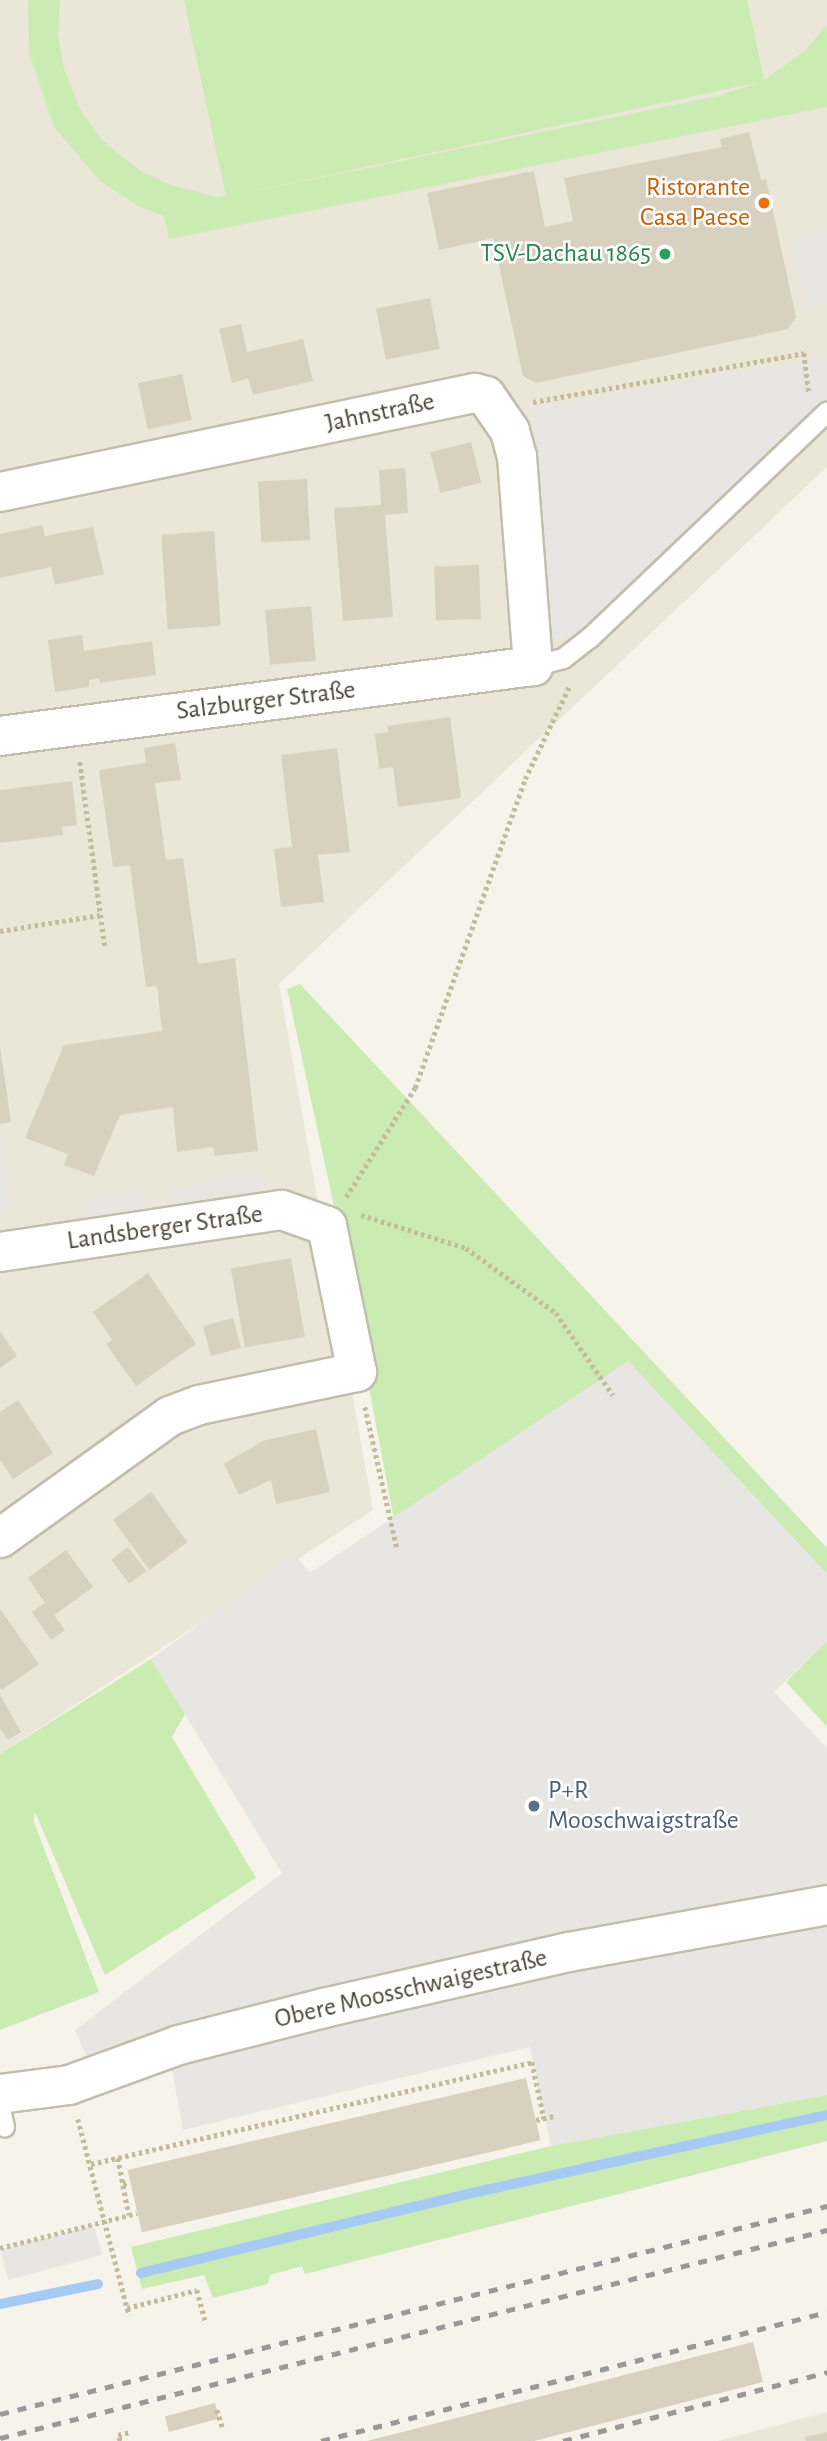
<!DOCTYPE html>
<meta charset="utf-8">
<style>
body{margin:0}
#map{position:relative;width:827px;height:2441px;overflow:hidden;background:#f6f4ea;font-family:"Alegreya Sans",sans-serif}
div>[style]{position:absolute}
.residential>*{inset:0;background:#eae6d8}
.green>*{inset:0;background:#caebb2}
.parking>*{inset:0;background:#e7e6e2;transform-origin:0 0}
.stream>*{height:10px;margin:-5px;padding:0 5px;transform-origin:5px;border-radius:5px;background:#a5caf3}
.building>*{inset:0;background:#d8d1bf;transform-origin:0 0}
.path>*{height:4.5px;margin-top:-2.25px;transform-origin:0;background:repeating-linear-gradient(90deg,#c4bb9d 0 3.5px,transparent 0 7px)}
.roads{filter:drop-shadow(2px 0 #c2bdac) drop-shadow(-2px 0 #c2bdac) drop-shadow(0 2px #c2bdac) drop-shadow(0 -2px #c2bdac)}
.lane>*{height:19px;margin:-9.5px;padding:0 9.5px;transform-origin:9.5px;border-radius:9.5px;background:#fff}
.street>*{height:38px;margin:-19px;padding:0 19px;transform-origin:19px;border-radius:19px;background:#fff}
.rail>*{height:5px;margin-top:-2.5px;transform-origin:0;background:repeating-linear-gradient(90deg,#999 0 9px,transparent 0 18px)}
.dots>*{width:19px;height:19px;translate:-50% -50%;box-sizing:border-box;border:4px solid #fff;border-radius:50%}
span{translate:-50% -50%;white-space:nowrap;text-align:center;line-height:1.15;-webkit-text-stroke:5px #fff;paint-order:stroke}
.food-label{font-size:26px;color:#c56008}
.right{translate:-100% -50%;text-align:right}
.leisure-label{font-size:26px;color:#27864d}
.street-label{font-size:26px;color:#4a4538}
.service-label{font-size:26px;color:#4e5e75}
.left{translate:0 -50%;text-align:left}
</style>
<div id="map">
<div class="residential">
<div style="clip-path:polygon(0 0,827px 0,827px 467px,279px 984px,373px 1510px,0 1754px)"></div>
<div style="clip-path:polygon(827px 2412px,827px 2441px,718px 2441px)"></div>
</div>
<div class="green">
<div style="clip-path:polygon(evenodd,28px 0,60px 0,58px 35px,64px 69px,81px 111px,103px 141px,142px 172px,171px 185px,216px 197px,226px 196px,184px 0,747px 0,764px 80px,806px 50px,827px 25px,827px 107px,169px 239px,164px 216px,140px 207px,100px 181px,54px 127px,29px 52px,28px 0,761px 82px,718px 96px,231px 196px,760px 82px,761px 82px)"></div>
<div style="clip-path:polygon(300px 984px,827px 1548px,827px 1574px,628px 1362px,394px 1520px,339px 1229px,287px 989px)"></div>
<div style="clip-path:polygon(827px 1641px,827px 1727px,786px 1682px)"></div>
<div style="clip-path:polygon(151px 1659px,185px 1714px,172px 1737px,256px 1878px,105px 1975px,35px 1812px,34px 1822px,99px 1992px,0 2030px,0 1754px)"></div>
<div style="clip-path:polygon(827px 2095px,827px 2141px,305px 2274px,302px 2266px,270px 2275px,268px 2284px,213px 2298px,204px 2275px,142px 2289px,131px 2247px,551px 2146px)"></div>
</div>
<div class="parking">
<div style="clip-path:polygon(827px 229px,827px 304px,806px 309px,792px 238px)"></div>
<div style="clip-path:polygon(827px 357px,827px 411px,590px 637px,552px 640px,528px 408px)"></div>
<div style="clip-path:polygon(0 1124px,12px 1210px,0 1211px)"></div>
<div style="left:259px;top:1172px;width:21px;height:91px;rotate:79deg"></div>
<div style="left:140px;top:1191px;width:21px;height:55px;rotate:82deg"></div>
<div style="clip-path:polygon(628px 1361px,827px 1574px,827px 1641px,774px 1692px,827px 1748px,827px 2095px,551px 2146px,530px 2047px,183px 2130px,168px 2048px,94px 2074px,75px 2030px,282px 1873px,151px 1659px,294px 1555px,310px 1573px)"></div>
<div style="left:94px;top:2225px;width:31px;height:97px;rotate:75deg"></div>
</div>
<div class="stream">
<div style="left:141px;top:2273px;width:341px;rotate:-13.6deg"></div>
<div style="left:472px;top:2193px;width:363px;rotate:-12.4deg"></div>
<div style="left:0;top:2304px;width:100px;rotate:-11.5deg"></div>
</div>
<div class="building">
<div style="clip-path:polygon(749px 132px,761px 180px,766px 179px,796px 317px,788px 329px,536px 383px,523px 376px,493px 238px,439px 250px,427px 193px,534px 171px,545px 227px,573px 221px,564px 178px,722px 147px,720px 139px)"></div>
<div style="left:430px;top:298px;width:52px;height:55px;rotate:79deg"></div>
<div style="clip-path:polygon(241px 324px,247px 352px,303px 339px,313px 381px,253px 395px,248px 378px,232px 383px,219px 329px)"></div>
<div style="left:182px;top:374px;width:47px;height:45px;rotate:78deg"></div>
<div style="left:471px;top:442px;width:42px;height:42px;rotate:76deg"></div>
<div style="clip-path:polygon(405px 468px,408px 513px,385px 515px,393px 617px,343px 621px,334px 508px,381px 505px,379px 470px)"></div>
<div style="left:307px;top:479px;width:61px;height:49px;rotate:87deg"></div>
<div style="clip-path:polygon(42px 525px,45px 536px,93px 527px,104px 574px,55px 585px,51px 567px,0 578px,0 534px)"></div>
<div style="left:214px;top:531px;width:95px;height:53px;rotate:86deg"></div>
<div style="left:479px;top:565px;width:54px;height:45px;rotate:88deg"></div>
<div style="left:311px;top:606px;width:55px;height:46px;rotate:85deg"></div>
<div style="clip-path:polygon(82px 635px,84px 651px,152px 641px,156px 675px,100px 683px,99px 678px,89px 680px,89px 687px,55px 692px,48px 640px)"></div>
<div style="clip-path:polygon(450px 717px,461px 798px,398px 807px,393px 767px,379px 769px,375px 734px,389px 732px,387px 726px)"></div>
<div style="clip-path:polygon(175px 743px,181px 780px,155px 783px,166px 860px,183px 858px,198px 964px,235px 958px,258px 1151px,215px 1156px,213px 1147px,177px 1152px,173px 1107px,120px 1115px,94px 1176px,64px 1165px,68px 1154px,25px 1138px,64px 1045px,162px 1031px,157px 986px,146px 987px,130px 865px,113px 867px,99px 770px,146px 763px,144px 748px)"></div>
<div style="clip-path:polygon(337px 748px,350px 852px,318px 855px,324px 902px,281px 907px,274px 849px,292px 847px,281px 755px)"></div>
<div style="clip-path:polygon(72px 781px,77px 825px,62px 827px,63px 835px,0 843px,0 790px)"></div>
<div style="clip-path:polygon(0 1046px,11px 1122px,0 1124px)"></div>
<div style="left:291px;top:1258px;width:80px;height:61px;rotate:80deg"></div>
<div style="clip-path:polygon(148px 1273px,196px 1344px,136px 1386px,106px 1344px,112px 1340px,93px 1312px)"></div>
<div style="left:233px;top:1318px;width:31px;height:31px;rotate:75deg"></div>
<div style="clip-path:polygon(0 1331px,17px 1356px,0 1368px)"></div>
<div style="clip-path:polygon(18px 1400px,53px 1453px,13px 1479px,0 1460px,0 1412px)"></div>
<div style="clip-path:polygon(316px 1429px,330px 1492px,276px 1504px,271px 1480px,239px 1495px,224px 1464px,262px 1441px)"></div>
<div style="left:151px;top:1492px;width:62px;height:47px;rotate:54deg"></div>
<div style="left:128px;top:1547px;width:30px;height:21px;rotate:53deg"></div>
<div style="clip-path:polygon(66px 1550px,93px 1587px,54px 1615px,65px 1630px,51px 1640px,32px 1612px,45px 1603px,28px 1578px)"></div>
<div style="clip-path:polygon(0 1609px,39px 1664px,2px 1690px,0 1688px)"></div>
<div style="clip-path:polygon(0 1695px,21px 1732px,8px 1740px,0 1729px)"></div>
<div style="left:526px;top:2078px;width:64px;height:409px;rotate:77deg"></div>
<div style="clip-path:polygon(753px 2342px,763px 2382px,534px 2441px,367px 2441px)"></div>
<div style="left:215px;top:2403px;width:16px;height:52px;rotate:75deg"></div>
<div style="clip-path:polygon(827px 2432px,827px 2441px,806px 2441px,805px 2437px)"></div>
</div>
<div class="path">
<div style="left:533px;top:402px;width:275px;rotate:-10.2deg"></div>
<div style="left:804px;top:353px;width:41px;rotate:83deg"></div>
<div style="left:80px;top:762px;width:188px;rotate:82.3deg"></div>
<div style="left:0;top:931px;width:101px;rotate:-9.1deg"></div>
<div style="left:346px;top:1197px;width:129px;rotate:-57.7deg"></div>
<div style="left:415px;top:1088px;width:328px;rotate:-70.4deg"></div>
<div style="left:525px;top:779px;width:104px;rotate:-64.4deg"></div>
<div style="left:361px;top:1215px;width:110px;rotate:17.4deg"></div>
<div style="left:466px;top:1248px;width:111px;rotate:35.8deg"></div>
<div style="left:556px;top:1313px;width:100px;rotate:55.2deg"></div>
<div style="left:365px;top:1407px;width:145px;rotate:77.2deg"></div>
<div style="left:78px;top:2119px;width:203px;rotate:75.4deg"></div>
<div style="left:536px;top:2120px;width:18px;rotate:-13deg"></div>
<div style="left:118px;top:2158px;width:58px;rotate:79.1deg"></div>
<div style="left:129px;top:2215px;width:8px;rotate:-14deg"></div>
<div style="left:91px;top:2164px;width:453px;rotate:-13deg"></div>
<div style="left:532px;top:2062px;width:58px;rotate:78.1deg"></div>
<div style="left:123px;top:2184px;width:7px;rotate:-16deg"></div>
<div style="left:0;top:2248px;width:133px;rotate:-14.3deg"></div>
<div style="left:127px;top:2308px;width:72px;rotate:-14.4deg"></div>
<div style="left:197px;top:2290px;width:31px;rotate:75deg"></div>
<div style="left:217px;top:2410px;width:19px;rotate:72deg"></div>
<div style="left:120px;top:2441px;width:6px;rotate:-108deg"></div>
<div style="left:118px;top:2435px;width:12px;rotate:-14deg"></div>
</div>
<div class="roads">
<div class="lane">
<div style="left:533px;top:666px;width:31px;rotate:-15deg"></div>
<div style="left:563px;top:658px;width:34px;rotate:-38deg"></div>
<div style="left:590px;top:637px;width:327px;rotate:-43.6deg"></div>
<div style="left:0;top:2109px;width:18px;rotate:77deg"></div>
</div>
<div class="street">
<div style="left:0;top:492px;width:485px;rotate:-11.8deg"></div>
<div style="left:475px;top:393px;width:11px;rotate:15deg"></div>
<div style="left:486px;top:396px;width:42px;rotate:55.6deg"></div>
<div style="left:510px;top:431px;width:27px;rotate:75deg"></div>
<div style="left:517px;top:457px;width:210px;rotate:85.6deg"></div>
<div style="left:533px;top:666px;width:538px;rotate:172.52deg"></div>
<div style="left:0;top:1252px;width:285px;rotate:-8.5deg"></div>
<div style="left:282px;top:1210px;width:48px;rotate:19.6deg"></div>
<div style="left:327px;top:1226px;width:149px;rotate:78.4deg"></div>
<div style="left:357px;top:1372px;width:161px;rotate:168.2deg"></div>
<div style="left:199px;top:1405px;width:31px;rotate:159deg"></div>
<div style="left:170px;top:1416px;width:209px;rotate:144.3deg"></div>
<div style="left:0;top:2094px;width:70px;rotate:-7.4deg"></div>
<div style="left:69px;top:2085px;width:117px;rotate:-20deg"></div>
<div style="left:179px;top:2045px;width:150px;rotate:-14.3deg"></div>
<div style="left:324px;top:2008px;width:251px;rotate:-12.9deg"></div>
<div style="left:569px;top:1952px;width:262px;rotate:-10.3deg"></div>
</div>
</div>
<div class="rail">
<div style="left:0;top:2414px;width:853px;rotate:-14.12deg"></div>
<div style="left:0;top:2438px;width:853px;rotate:-14.12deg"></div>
<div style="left:321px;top:2441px;width:522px;rotate:-14.3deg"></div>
<div style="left:563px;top:2441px;width:273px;rotate:-14.6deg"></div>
</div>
<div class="dots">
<div style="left:764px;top:203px;background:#e8710a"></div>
<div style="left:665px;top:254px;background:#2e9e5b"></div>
<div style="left:534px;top:1806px;background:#5c6f8a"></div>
</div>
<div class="food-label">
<span class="right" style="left:750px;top:203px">Ristorante<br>Casa Paese</span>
</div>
<div class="leisure-label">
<span class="right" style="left:651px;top:254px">TSV-Dachau 1865</span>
</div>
<div class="street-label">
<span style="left:380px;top:413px;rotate:-12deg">Jahnstraße</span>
<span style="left:266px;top:701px;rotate:-7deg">Salzburger Straße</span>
<span style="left:165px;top:1228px;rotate:-8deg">Landsberger Straße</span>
<span style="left:411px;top:1989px;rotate:-13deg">Obere Moosschwaigestraße</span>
</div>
<div class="service-label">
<span class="left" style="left:548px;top:1806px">P+R<br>Mooschwaigstraße</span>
</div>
</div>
